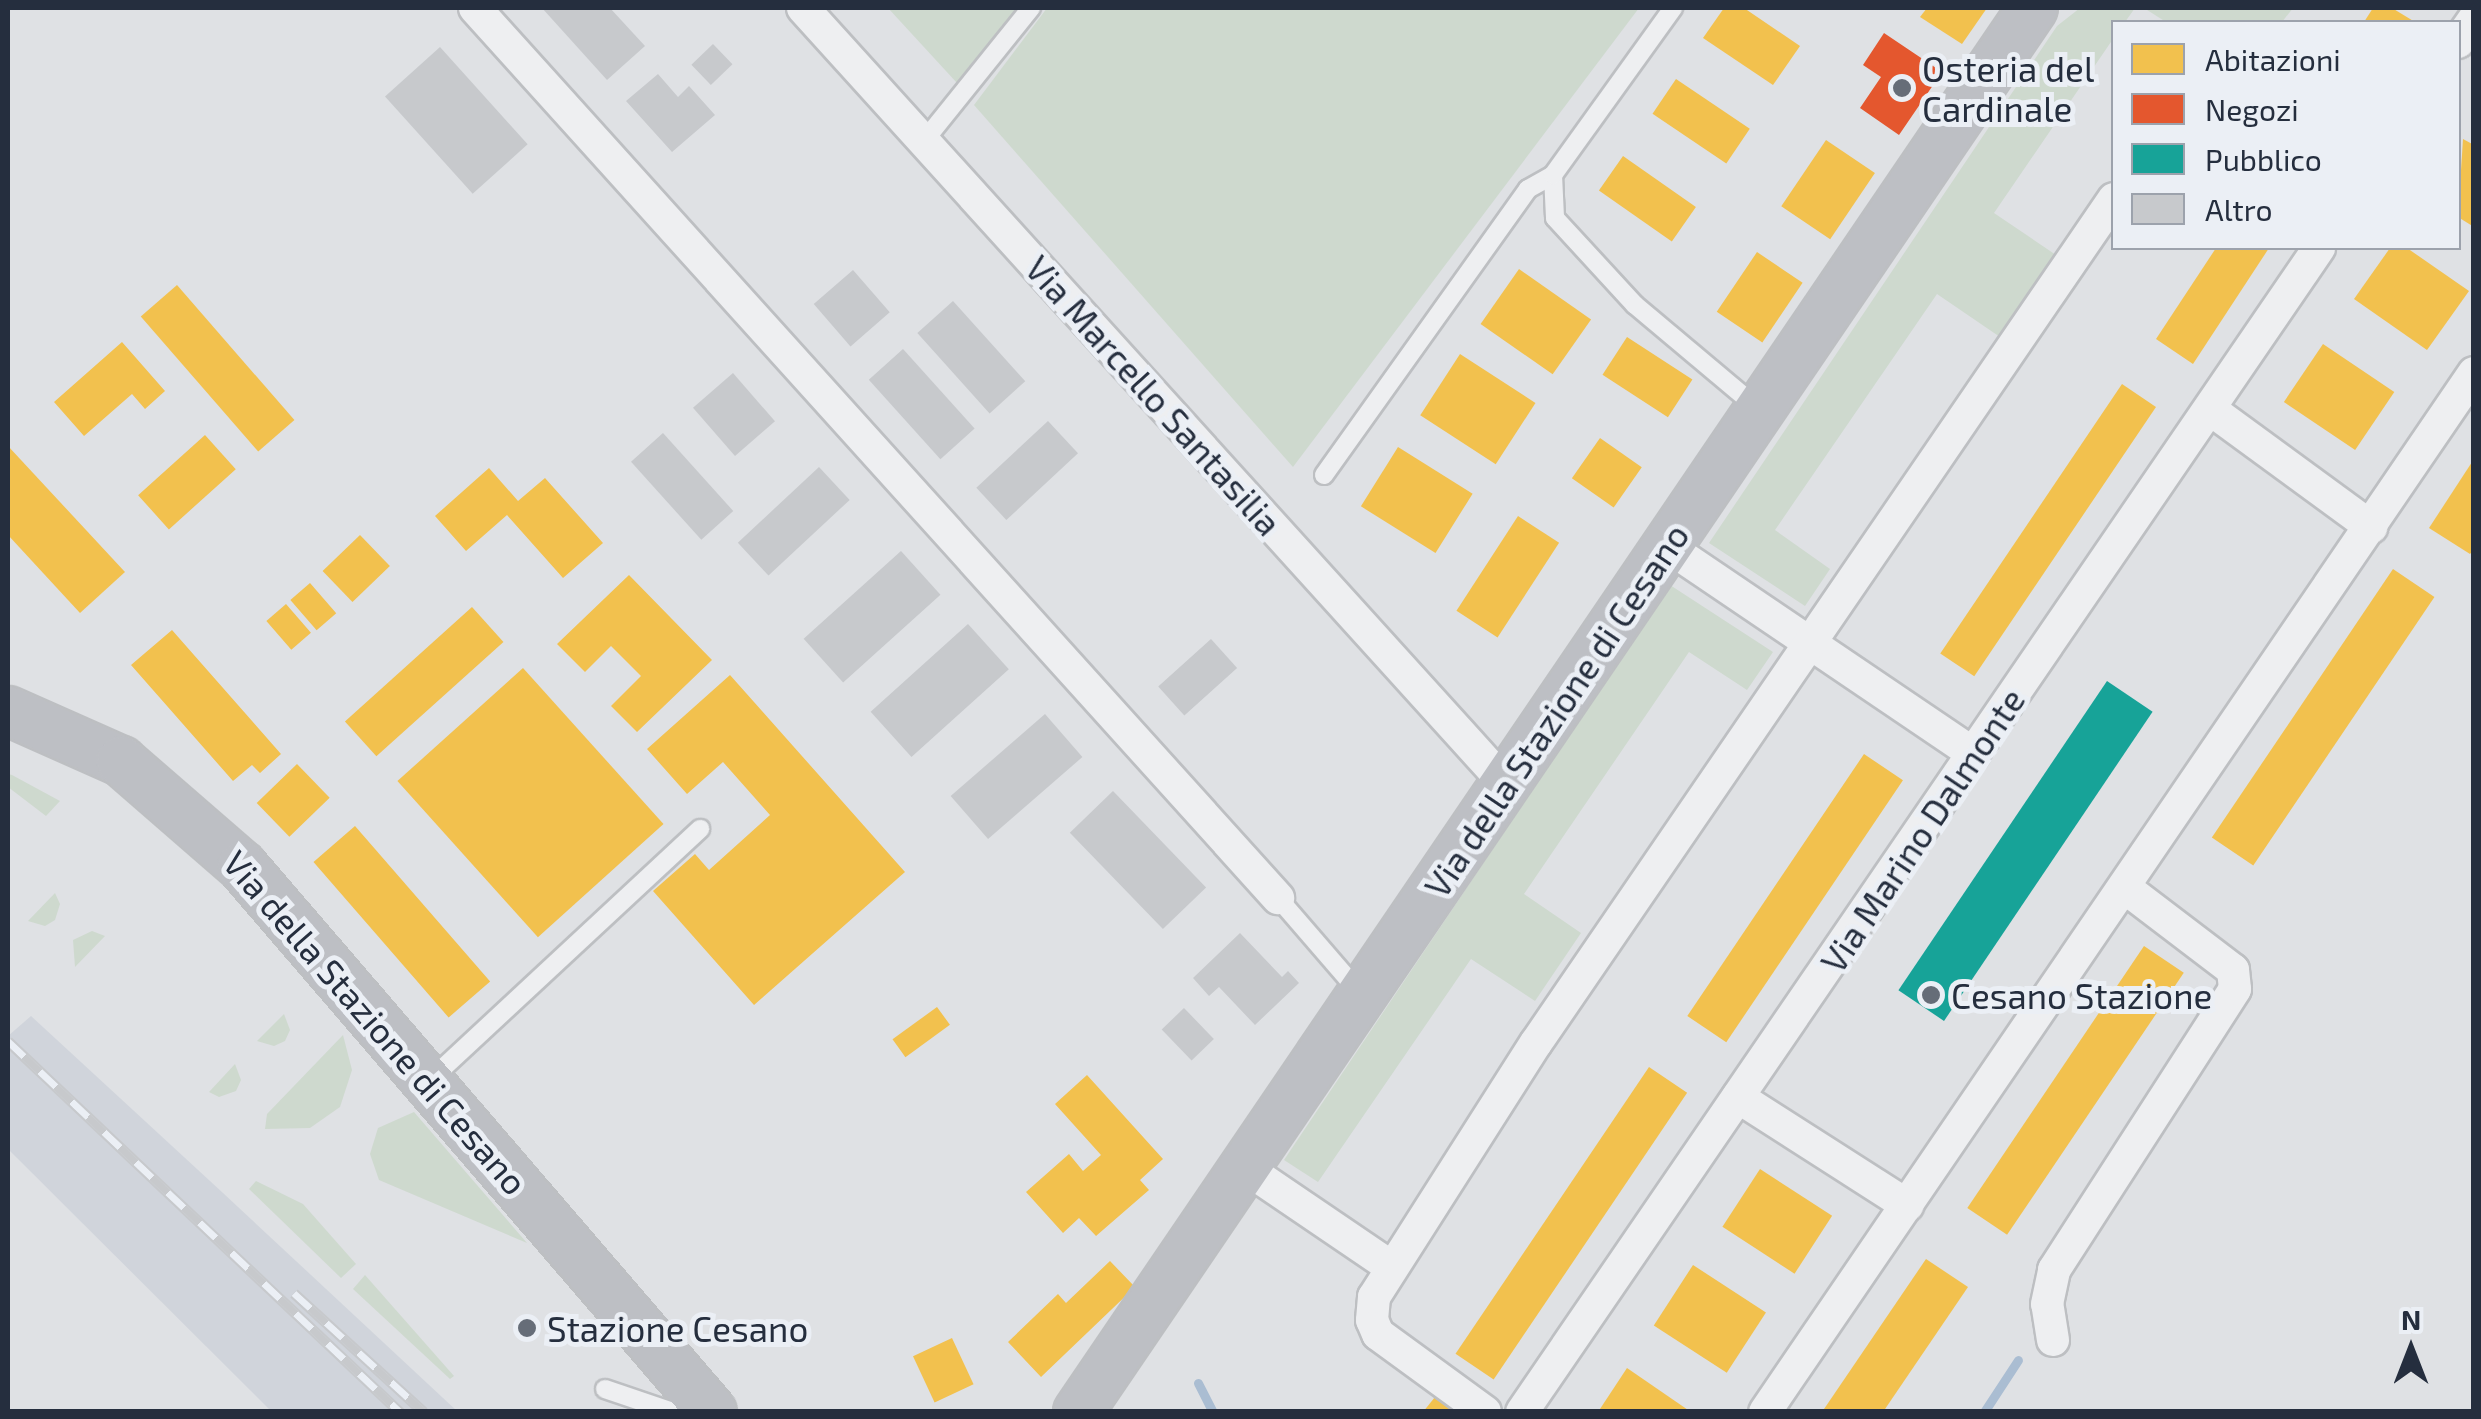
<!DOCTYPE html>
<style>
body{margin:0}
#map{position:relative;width:2481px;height:1419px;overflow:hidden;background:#dfe1e4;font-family:"Exo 2",sans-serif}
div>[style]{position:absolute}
.built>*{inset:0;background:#d0d4db}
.green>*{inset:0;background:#ced9ce}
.homes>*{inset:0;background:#f2c14e;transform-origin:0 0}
.shops>*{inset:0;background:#e4572e}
.public>*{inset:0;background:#17a398;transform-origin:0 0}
.stream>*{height:9px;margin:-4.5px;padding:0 4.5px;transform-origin:4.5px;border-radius:4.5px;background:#aabdd2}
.building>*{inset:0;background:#c7c9cc;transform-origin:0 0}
.roads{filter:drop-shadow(2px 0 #bdbfc2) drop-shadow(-2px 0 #bdbfc2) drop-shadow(0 2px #bdbfc2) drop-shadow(0 -2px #bdbfc2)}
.lane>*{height:18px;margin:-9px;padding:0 9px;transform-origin:9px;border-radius:9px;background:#eeeff1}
.street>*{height:32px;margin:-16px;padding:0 16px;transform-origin:16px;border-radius:16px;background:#eeeff1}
.secondary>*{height:48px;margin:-24px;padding:0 24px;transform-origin:24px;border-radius:24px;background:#bdbfc4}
.rail>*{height:11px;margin-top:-5.5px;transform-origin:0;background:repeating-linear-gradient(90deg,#ebeff5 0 22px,#c7c9cc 0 44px);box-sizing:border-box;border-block:2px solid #c7c9cc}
.dots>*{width:28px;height:28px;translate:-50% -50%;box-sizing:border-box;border:5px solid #ebeff5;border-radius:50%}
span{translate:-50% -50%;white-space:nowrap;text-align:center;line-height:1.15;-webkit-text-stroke:10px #ebeff5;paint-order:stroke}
.poi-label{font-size:35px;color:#252e3e}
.left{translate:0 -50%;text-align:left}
.street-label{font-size:35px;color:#252e3e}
.frame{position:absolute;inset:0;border:10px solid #252e3e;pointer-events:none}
.legend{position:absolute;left:2111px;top:20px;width:350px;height:230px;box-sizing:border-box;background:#ebeff5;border:2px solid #9ca2ac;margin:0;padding:12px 18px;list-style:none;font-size:30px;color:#252e3e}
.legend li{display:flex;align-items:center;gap:20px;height:50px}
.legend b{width:50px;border:2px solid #9ca2ac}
.north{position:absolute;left:2361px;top:1299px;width:100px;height:100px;-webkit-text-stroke:8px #ebeff5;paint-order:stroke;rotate:0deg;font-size:28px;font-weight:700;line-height:40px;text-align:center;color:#252e3e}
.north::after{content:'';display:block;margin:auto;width:35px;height:45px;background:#252e3e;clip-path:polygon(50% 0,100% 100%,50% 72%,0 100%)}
</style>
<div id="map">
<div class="built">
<div style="clip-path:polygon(31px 1016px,223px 1193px,457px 1411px,271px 1411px,8px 1149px,8px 1036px)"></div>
</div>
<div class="green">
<div style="clip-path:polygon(888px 8px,1017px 8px,957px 83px)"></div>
<div style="clip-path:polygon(1047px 8px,1639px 8px,1293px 467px,974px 105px)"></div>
<div style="clip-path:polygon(2080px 8px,2135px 8px,2125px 22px,2114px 22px,2113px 39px,1994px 213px,2056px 255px,2000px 337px,1937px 294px,1775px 530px,1830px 569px,1805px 606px,1709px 543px,2057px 26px)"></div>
<div style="clip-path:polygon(2144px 8px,2293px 8px,2282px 22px,2166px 22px)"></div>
<div style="clip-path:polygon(1670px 585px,1773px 652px,1747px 690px,1689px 652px,1524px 894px,1581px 933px,1535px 1001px,1471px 959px,1318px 1182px,1284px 1160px)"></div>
<div style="clip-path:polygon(8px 774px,12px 775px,60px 801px,46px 816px,8px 787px)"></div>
<div style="clip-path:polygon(55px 893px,60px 904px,55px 920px,45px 926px,28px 921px)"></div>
<div style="clip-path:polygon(92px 931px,105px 936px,75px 967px,73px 940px)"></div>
<div style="clip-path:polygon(284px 1014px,290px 1030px,285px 1041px,274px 1046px,257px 1041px)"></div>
<div style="clip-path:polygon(343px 1035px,352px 1070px,340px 1107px,310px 1128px,265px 1129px,267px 1114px)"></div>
<div style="clip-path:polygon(235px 1064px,241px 1080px,236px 1091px,219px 1097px,209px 1092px)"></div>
<div style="clip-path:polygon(414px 1112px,527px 1243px,379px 1180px,370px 1154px,378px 1128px)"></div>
<div style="clip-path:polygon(256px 1181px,303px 1204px,356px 1264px,341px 1278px,249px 1189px)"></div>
<div style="clip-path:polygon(365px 1275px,454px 1376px,450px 1379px,353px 1289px)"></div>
</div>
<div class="homes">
<div style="clip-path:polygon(1724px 8px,1744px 8px,1800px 46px,1773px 85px,1703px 38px)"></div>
<div style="clip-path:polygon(1927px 8px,1987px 8px,1962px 44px,1920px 17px)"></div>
<div style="clip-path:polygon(2373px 8px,2392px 8px,2415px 22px,2364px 22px)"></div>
<div style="left:1676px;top:79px;width:89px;height:42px;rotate:34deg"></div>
<div style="clip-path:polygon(2463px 139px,2474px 145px,2474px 227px,2458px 217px)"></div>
<div style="left:1826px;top:140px;width:59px;height:80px;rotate:34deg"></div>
<div style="left:1623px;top:156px;width:89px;height:42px;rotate:35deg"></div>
<div style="clip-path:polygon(2216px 248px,2269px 248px,2193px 364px,2156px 339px)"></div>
<div style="clip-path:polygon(2390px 248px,2407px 248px,2469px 291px,2427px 350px,2354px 299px)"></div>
<div style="left:1757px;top:252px;width:55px;height:72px;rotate:34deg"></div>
<div style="left:1519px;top:269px;width:88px;height:67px;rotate:35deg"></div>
<div style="left:177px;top:285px;width:179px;height:48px;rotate:49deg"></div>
<div style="left:1627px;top:337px;width:78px;height:45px;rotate:33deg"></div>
<div style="clip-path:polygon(122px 342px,165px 391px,145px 409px,132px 394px,84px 436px,54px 402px)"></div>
<div style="left:2323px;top:344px;width:86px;height:70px;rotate:34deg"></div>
<div style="left:1460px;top:354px;width:90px;height:73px;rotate:33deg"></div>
<div style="left:2122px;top:384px;width:41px;height:325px;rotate:34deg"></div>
<div style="left:205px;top:435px;width:46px;height:90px;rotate:48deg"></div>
<div style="left:1600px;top:438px;width:51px;height:49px;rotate:35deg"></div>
<div style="clip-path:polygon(8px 446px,125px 572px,80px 613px,8px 535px)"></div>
<div style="left:1398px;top:447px;width:88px;height:70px;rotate:32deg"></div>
<div style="clip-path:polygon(2474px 459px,2474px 549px,2470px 554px,2429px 528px)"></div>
<div style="clip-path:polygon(489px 468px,518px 501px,545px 478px,603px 543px,563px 578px,507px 515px,466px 551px,435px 516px)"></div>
<div style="left:1518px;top:516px;width:49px;height:113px;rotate:33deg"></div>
<div style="left:360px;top:535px;width:43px;height:52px;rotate:46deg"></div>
<div style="left:2393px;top:569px;width:50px;height:324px;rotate:34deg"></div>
<div style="clip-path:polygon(629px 575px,712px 660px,637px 732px,611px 706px,641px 676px,611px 646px,585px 672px,557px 644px)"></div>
<div style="left:310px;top:583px;width:40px;height:26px;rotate:49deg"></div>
<div style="left:286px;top:604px;width:38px;height:26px;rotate:49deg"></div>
<div style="left:472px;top:607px;width:47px;height:171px;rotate:48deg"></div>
<div style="clip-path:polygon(172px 630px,281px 754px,260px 773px,252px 765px,233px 781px,131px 665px)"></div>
<div style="left:523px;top:668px;width:210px;height:169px;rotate:48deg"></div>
<div style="clip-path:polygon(730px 675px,905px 872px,754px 1005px,653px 891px,695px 854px,709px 870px,770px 815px,723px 762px,687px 794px,647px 749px)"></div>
<div style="left:1864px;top:754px;width:47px;height:316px;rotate:34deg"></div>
<div style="left:297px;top:764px;width:47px;height:56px;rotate:46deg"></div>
<div style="left:355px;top:826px;width:206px;height:55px;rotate:49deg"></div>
<div style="left:2144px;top:946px;width:48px;height:316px;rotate:34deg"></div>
<div style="left:937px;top:1007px;width:22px;height:55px;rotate:54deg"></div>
<div style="left:1649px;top:1067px;width:46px;height:346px;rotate:34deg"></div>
<div style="clip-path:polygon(1087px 1075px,1163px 1159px,1140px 1180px,1149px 1190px,1096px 1236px,1079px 1218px,1063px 1233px,1026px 1192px,1069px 1154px,1083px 1171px,1101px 1155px,1055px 1104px)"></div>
<div style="left:1760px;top:1169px;width:86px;height:69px;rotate:33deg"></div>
<div style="clip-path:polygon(1926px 1259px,1968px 1287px,1883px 1412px,1822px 1412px)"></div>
<div style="clip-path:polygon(1110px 1261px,1135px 1287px,1041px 1377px,1008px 1342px,1058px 1294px,1066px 1303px)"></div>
<div style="left:1693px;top:1265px;width:87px;height:72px;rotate:33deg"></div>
<div style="left:952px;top:1338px;width:51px;height:43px;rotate:65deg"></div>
<div style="clip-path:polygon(1627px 1368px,1691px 1412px,1598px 1412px)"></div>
<div style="clip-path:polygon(1435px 1397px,1457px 1412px,1423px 1412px)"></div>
</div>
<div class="shops">
<div style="clip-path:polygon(1884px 33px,1942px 72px,1899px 135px,1860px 108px,1881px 77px,1863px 65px)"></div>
</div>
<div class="public">
<div style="left:2107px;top:681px;width:55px;height:373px;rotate:34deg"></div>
</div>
<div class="stream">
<div style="left:1198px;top:1383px;width:33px;rotate:63deg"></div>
<div style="left:1984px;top:1412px;width:62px;rotate:-56.8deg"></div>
</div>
<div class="building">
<div style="clip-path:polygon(542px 8px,610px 8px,645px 46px,607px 80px)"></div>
<div style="left:713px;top:44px;width:28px;height:30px;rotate:46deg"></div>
<div style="left:440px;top:47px;width:131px;height:74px;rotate:48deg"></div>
<div style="clip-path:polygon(658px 74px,678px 97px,689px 86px,715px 115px,672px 152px,626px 101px)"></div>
<div style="left:853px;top:270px;width:56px;height:52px;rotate:49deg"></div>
<div style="left:953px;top:301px;width:108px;height:48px;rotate:48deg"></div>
<div style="left:903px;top:349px;width:107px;height:46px;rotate:48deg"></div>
<div style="left:733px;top:373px;width:64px;height:53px;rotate:49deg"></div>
<div style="left:1048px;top:421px;width:44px;height:98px;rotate:47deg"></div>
<div style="left:663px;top:433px;width:105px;height:43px;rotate:48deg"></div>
<div style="left:819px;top:467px;width:45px;height:111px;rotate:47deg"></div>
<div style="left:901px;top:551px;width:59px;height:131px;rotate:48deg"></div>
<div style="left:968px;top:624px;width:61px;height:131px;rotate:48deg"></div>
<div style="left:1211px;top:639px;width:39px;height:71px;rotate:48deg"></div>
<div style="left:1045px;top:714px;width:57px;height:125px;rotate:49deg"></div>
<div style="left:1113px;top:791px;width:134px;height:60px;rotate:46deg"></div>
<div style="clip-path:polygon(1240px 933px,1282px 977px,1288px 971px,1299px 983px,1255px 1025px,1219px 987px,1209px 996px,1193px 978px)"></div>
<div style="left:1184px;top:1008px;width:43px;height:31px;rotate:46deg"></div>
</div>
<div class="roads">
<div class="lane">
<div style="left:924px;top:141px;width:171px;rotate:-51.2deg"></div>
<div style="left:1553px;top:175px;width:43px;rotate:87.3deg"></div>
<div style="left:1555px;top:218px;width:118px;rotate:47.4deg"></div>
<div style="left:1635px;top:305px;width:162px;rotate:40deg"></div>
<div style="left:1324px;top:475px;width:351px;rotate:-54.5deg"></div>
<div style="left:1528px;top:189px;width:29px;rotate:-29deg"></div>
<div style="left:1553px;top:175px;width:206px;rotate:-54.3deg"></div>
<div style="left:1278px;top:898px;width:124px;rotate:49.2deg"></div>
<div style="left:430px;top:1080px;width:369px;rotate:-42.9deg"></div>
<div style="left:605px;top:1389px;width:72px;rotate:18.7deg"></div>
</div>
<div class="street">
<div style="left:475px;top:8px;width:1199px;rotate:47.94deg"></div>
<div style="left:803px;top:8px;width:1046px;rotate:47.83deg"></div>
<div style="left:2458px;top:42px;width:28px;rotate:-55deg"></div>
<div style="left:2210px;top:409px;width:200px;rotate:36.2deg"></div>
<div style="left:1668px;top:547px;width:369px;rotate:34.1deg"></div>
<div style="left:1738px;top:1097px;width:201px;rotate:32.6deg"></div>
<div style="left:1244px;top:1167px;width:178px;rotate:34.2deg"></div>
<div style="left:2053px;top:1340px;width:36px;rotate:-99deg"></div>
<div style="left:2047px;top:1304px;width:35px;rotate:-78deg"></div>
<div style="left:2054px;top:1270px;width:334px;rotate:-57.2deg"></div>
<div style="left:2235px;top:989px;width:19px;rotate:-96deg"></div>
<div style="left:2233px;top:970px;width:137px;rotate:-142.7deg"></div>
<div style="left:1485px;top:1412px;width:132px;rotate:-143.9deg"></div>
<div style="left:1378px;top:1334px;width:15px;rotate:-113deg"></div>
<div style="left:1372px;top:1320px;width:23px;rotate:-85deg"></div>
<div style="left:1374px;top:1297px;width:301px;rotate:-57.5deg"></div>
<div style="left:1536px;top:1043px;width:1023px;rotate:-55.6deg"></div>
<div style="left:1522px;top:1412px;width:1411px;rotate:-55.6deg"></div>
<div style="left:1765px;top:1412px;width:1258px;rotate:-55.69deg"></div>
</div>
<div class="secondary">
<div style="left:8px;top:711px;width:124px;rotate:23.9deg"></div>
<div style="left:121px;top:761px;width:160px;rotate:41deg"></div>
<div style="left:242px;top:866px;width:720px;rotate:49.28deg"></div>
<div style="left:1078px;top:1412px;width:1698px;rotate:-55.78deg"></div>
</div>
</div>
<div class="rail">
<div style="left:8px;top:1041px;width:540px;rotate:43.42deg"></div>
<div style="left:294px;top:1293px;width:176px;rotate:42.5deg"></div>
</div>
<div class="dots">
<div style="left:1902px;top:88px;background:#666d78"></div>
<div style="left:1931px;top:995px;background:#666d78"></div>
<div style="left:527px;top:1328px;background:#666d78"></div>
</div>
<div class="poi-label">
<span class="left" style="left:1922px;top:88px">Osteria del<br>Cardinale</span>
<span class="left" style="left:1951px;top:995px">Cesano Stazione</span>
<span class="left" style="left:547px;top:1328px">Stazione Cesano</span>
</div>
<div class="street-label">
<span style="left:1154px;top:395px;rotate:48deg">Via Marcello Santasilia</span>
<span style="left:1556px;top:710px;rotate:-56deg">Via della Stazione di Cesano</span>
<span style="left:1922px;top:830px;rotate:-56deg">Via Marino Dalmonte</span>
<span style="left:376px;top:1022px;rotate:49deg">Via della Stazione di Cesano</span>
</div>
<div class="frame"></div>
<ul class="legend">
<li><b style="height:28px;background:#f2c14e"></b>Abitazioni</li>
<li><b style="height:28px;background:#e4572e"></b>Negozi</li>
<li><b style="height:28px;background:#17a398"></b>Pubblico</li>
<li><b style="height:28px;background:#c7c9cc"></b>Altro</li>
</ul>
<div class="north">N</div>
</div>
